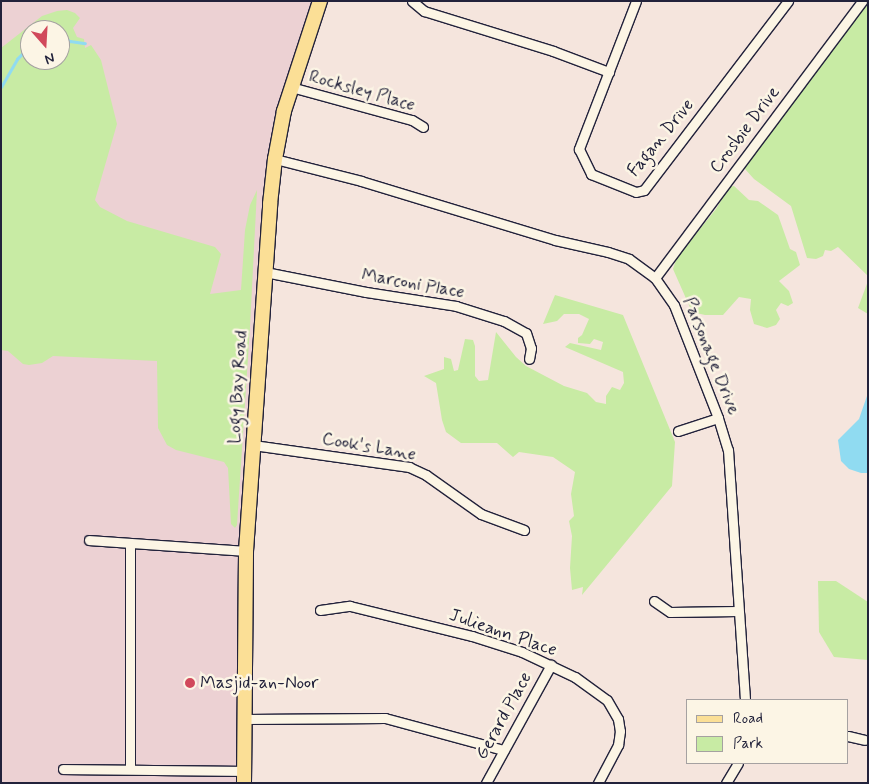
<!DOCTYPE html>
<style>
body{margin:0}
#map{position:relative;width:869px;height:784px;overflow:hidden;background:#f5e5dd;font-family:Mynerve,sans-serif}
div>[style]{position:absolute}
.built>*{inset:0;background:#ecd1d3}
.green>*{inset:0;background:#c8eba4}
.water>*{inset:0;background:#90dbf1}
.stream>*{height:2.5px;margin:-1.25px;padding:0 1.25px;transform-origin:1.25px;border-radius:1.25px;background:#90dbf1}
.roads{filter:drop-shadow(1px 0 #22223b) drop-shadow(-1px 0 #22223b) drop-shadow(0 1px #22223b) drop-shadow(0 -1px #22223b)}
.minor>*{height:9px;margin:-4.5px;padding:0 4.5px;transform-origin:4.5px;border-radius:4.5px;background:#fcf5e5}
.primary>*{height:14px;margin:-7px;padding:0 7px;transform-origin:7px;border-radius:7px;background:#fbdf96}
.dots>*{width:14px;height:14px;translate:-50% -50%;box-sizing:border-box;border:2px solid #fcf5e5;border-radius:50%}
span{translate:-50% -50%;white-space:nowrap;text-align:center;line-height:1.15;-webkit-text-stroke:5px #fcf5e5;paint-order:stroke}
.street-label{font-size:18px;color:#22223b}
.poi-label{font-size:18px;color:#22223b}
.left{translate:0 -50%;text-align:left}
.frame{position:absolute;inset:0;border:2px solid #22223b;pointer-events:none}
.legend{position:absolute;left:686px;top:699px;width:162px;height:65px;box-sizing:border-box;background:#fcf5e5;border:1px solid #a5a1a1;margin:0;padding:6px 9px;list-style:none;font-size:15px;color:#22223b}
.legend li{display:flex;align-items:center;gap:10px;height:25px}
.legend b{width:25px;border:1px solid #a5a1a1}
.north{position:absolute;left:20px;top:20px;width:50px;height:50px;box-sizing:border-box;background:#fcf5e5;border:1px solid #a5a1a1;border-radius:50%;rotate:161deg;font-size:14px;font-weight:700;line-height:20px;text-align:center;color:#22223b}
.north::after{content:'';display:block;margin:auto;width:18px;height:22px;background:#d1495b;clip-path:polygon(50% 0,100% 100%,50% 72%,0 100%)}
</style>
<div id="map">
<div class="built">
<div style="clip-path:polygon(evenodd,1px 1px,320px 1px,284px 111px,253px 445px,244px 783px,1px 783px,1px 1px,30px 30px,60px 30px,60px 60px,30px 60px,30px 30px)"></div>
</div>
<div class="green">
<div style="clip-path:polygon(868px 1px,868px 276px,838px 247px,831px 251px,825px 250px,823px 256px,816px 259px,807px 258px,791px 206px,754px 179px,745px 169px,744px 164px)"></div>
<div style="clip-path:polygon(evenodd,67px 10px,75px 13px,80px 18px,73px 28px,77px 37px,84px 39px,85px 48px,91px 45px,101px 60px,117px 124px,95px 200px,100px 207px,127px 221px,215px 247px,221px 254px,210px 294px,241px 290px,245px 230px,250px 205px,257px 190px,250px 327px,237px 525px,235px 528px,231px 524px,228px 468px,224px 462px,176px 450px,167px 445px,158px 428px,157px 361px,53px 356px,42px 363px,29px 365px,23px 364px,8px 351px,1px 350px,1px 48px,42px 16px,57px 11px,67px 10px,30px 30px,60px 30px,60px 60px,30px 60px,30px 30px)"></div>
<div style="clip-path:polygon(734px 186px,749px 200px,758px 201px,778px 215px,790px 249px,796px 252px,800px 265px,779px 281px,789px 291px,793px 303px,788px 306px,781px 303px,776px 310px,780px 319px,776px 325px,767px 328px,754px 324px,750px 310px,751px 299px,739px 297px,723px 315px,705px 315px,692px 312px,673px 269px,677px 257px,716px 209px,729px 187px)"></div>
<div style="clip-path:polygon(868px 281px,868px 314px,858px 308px)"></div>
<div style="clip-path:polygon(555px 295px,623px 315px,675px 442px,672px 486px,582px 595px,583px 587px,572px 590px,570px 568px,572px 536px,569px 521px,574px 516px,571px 494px,575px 472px,553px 457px,519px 452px,513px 457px,497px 443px,461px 443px,446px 432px,442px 420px,436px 383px,424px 376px,444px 369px,444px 357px,451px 359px,454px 371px,458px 370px,465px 339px,473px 340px,475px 346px,475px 376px,479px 381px,488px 380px,496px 332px,516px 357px,526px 366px,564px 386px,587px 393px,596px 402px,606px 404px,606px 396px,612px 387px,620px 390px,624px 383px,623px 372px,565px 347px,570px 343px,601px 350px,603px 342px,594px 339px,590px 344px,578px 343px,578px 338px,582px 335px,589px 319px,579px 314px,564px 314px,557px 321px,543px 324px)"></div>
<div style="clip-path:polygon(818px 581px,836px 581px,868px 602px,868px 660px,834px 657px,819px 632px)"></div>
</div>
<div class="water">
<div style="clip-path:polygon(868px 393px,868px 473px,861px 473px,849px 469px,841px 461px,838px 440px,859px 419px)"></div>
</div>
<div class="stream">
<div style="left:60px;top:36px;width:11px;rotate:27deg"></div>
<div style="left:70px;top:41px;width:15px;rotate:8deg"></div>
<div style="left:1px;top:87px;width:32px;rotate:-60deg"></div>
<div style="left:17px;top:59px;width:18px;rotate:-45deg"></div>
</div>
<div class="roads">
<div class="minor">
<div style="left:412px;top:1px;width:16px;rotate:40deg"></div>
<div style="left:424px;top:11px;width:135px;rotate:17.2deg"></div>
<div style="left:553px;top:51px;width:60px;rotate:20.6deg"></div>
<div style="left:636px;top:1px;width:159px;rotate:111.1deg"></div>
<div style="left:579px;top:149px;width:28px;rotate:64deg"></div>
<div style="left:591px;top:174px;width:48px;rotate:21.8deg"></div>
<div style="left:636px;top:192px;width:8px;rotate:-14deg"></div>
<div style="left:644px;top:190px;width:238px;rotate:-52.7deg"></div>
<div style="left:291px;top:87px;width:125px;rotate:15.3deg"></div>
<div style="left:412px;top:120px;width:13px;rotate:32deg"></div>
<div style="left:275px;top:159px;width:89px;rotate:14.3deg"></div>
<div style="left:361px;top:181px;width:203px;rotate:16.9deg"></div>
<div style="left:555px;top:240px;width:54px;rotate:12.8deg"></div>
<div style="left:608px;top:252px;width:22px;rotate:18deg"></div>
<div style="left:629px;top:259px;width:32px;rotate:36deg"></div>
<div style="left:655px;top:278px;width:33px;rotate:55deg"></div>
<div style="left:674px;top:305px;width:121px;rotate:68.7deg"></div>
<div style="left:718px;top:418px;width:34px;rotate:73deg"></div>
<div style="left:728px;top:450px;width:251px;rotate:86.1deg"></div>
<div style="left:265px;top:272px;width:103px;rotate:11.2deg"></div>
<div style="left:366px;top:292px;width:91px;rotate:8.8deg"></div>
<div style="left:456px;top:306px;width:50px;rotate:17.4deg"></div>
<div style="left:504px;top:321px;width:25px;rotate:29deg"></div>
<div style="left:526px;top:333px;width:16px;rotate:72deg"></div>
<div style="left:531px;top:348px;width:11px;rotate:100deg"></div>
<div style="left:655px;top:278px;width:346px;rotate:-53.2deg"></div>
<div style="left:678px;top:431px;width:42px;rotate:-18deg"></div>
<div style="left:253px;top:445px;width:158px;rotate:8deg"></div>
<div style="left:409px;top:467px;width:19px;rotate:25deg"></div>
<div style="left:426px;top:475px;width:67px;rotate:35.3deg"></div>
<div style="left:481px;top:514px;width:46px;rotate:20.4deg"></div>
<div style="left:89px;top:540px;width:157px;rotate:4deg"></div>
<div style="left:654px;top:601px;width:19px;rotate:35deg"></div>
<div style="left:670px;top:612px;width:68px;rotate:-0.8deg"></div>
<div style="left:320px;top:610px;width:30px;rotate:-8deg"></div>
<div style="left:350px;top:606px;width:126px;rotate:13.8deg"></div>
<div style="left:472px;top:636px;width:52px;rotate:17.7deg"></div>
<div style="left:522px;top:652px;width:59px;rotate:25.3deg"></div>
<div style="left:575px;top:677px;width:39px;rotate:36deg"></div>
<div style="left:607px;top:700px;width:22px;rotate:60deg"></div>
<div style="left:618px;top:719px;width:12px;rotate:81deg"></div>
<div style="left:620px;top:731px;width:14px;rotate:98deg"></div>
<div style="left:618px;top:745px;width:43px;rotate:117.8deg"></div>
<div style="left:245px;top:719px;width:140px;rotate:-0.4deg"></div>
<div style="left:385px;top:718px;width:123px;rotate:15.1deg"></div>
<div style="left:848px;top:736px;width:17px;rotate:13deg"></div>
<div style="left:63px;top:769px;width:181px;rotate:0.6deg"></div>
<div style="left:130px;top:769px;width:226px;rotate:-90deg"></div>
<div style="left:486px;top:783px;width:135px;rotate:-61.2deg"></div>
<div style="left:726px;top:783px;width:23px;rotate:-59deg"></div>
</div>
<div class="primary">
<div style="left:244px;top:783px;width:232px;rotate:-89.5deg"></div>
<div style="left:246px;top:551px;width:348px;rotate:-86deg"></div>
<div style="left:270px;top:204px;width:45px;rotate:-83.7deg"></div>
<div style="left:275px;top:159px;width:49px;rotate:-79.4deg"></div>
<div style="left:284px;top:111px;width:116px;rotate:-71.9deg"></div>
</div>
</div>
<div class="dots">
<div style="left:190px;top:683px;background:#d1495b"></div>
</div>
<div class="street-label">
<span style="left:362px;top:91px;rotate:16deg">Rocksley Place</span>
<span style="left:745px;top:130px;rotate:-53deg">Crosbie Drive</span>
<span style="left:661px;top:138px;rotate:-51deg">Fagan Drive</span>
<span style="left:413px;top:284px;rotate:10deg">Marconi Place</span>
<span style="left:711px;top:356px;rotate:68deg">Parsonage Drive</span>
<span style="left:238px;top:387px;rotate:-86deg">Logy Bay Road</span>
<span style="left:369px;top:447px;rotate:10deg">Cook's Lane</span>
<span style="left:503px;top:633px;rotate:19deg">Julieann Place</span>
<span style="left:504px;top:716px;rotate:-61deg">Gerard Place</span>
</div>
<div class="poi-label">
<span class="left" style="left:200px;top:683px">Masjid-an-Noor</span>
</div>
<div class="frame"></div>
<ul class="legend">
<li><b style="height:6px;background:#fbdf96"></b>Road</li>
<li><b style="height:14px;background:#c8eba4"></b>Park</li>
</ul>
<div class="north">N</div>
</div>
